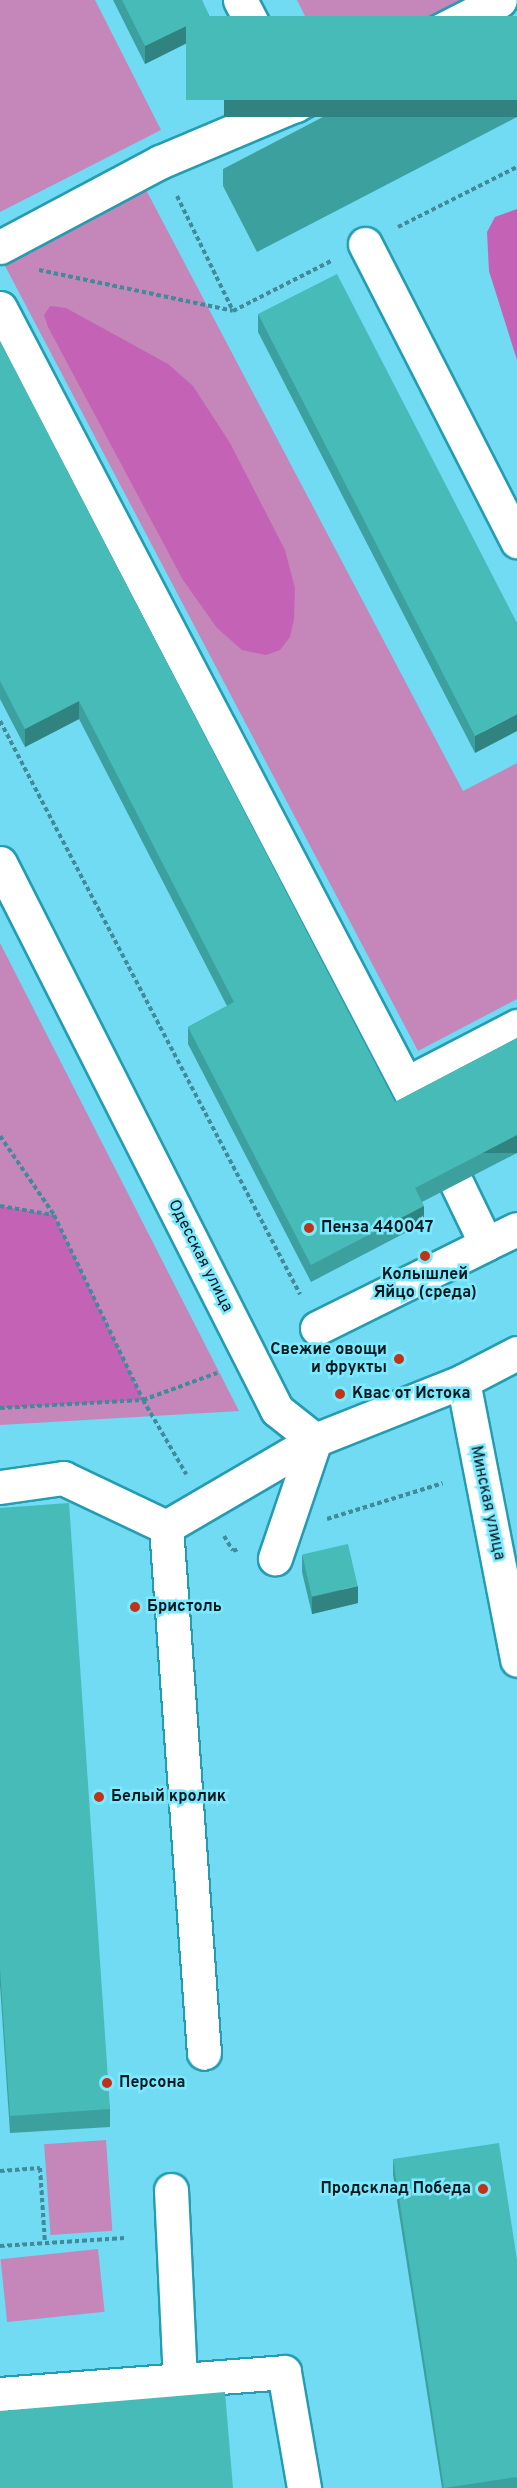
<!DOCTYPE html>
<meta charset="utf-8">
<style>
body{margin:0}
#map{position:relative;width:517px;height:2488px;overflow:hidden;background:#70dbf2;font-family:Overpass,sans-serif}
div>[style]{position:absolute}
.green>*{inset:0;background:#c586ba;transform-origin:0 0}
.forest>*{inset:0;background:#c463b6}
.path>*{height:4px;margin-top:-2px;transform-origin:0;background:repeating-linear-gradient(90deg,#428a9a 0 4.5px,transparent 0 7.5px)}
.roads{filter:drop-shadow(2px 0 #249cb1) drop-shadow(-2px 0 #249cb1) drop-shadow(0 2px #249cb1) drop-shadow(0 -2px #249cb1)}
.minor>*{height:33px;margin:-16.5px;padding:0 16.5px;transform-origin:16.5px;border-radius:16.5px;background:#fff}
.wall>*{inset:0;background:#3ca19e}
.shaded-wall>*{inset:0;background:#318381;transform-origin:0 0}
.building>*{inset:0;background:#46bbb8;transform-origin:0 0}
.dots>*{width:16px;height:16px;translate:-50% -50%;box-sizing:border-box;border:3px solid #7de9ff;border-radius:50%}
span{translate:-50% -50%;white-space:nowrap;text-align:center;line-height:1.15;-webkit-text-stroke:5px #7de9ff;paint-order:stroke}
.poi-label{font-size:16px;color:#02191e;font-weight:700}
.left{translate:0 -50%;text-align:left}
.right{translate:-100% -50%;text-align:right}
.street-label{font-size:16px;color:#02191e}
</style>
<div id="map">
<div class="green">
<div style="clip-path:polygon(0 0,95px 0,161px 130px,0 212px)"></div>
<div style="clip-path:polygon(297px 0,478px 0,333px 72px)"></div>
<div style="clip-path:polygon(145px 188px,463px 791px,517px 763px,517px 999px,418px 1051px,3px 262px)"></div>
<div style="clip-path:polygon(0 943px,239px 1411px,0 1425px)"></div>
<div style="left:106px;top:2140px;width:91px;height:62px;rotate:86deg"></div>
<div style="left:98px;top:2249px;width:63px;height:98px;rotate:84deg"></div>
</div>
<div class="forest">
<div style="clip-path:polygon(517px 209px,517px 360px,489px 271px,487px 232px,495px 217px)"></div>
<div style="clip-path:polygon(50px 306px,66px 308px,168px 364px,193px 386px,230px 443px,285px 550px,295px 588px,294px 619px,290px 637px,280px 650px,266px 655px,242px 650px,217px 628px,183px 580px,48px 327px,44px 315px)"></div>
<div style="clip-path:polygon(0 1206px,54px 1215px,143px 1400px,0 1408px)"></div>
</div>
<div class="path">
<div style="left:224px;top:92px;width:21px;rotate:-47deg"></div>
<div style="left:177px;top:196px;width:128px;rotate:64deg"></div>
<div style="left:398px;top:227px;width:133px;rotate:-26.8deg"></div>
<div style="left:39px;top:270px;width:198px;rotate:11.9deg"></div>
<div style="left:233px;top:311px;width:112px;rotate:-27deg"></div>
<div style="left:0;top:721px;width:647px;rotate:62.37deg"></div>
<div style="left:0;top:1136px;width:96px;rotate:55.6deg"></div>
<div style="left:54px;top:1215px;width:205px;rotate:64.3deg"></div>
<div style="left:143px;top:1400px;width:86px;rotate:59.8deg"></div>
<div style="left:0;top:1206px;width:54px;rotate:9.6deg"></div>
<div style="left:0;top:1408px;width:143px;rotate:-3.2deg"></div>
<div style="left:143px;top:1400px;width:79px;rotate:-20deg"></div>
<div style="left:327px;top:1519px;width:121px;rotate:-17.2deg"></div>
<div style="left:224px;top:1536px;width:17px;rotate:59deg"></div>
<div style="left:233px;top:1551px;width:5px;rotate:-22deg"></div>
<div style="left:0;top:2171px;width:40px;rotate:-4.3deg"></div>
<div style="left:40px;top:2168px;width:75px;rotate:86.2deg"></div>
<div style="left:0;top:2246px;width:125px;rotate:-3.7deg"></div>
</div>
<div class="roads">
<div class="minor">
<div style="left:240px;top:0;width:119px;rotate:62.4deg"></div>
<div style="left:295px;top:105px;width:230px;rotate:-27.1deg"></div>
<div style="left:365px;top:244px;width:334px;rotate:62.9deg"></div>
<div style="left:0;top:247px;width:181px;rotate:-28deg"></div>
<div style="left:160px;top:162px;width:147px;rotate:-22.9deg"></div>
<div style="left:0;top:308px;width:902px;rotate:62.38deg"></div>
<div style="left:0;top:863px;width:613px;rotate:63.14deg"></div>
<div style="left:277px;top:1410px;width:48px;rotate:38.3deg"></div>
<div style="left:315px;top:1440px;width:159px;rotate:-21.7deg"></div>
<div style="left:463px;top:1381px;width:61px;rotate:-27.4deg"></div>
<div style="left:407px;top:1083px;width:124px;rotate:-27.4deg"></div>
<div style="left:486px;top:1244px;width:34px;rotate:-26deg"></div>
<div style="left:317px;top:1328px;width:189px;rotate:-26.4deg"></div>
<div style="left:486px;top:1244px;width:67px;rotate:-115.8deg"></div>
<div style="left:463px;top:1381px;width:284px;rotate:79deg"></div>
<div style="left:0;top:1487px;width:64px;rotate:-8.1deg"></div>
<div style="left:63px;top:1478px;width:114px;rotate:25.4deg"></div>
<div style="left:166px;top:1527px;width:173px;rotate:-30.3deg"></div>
<div style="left:315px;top:1440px;width:125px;rotate:108.7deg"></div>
<div style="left:166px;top:1527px;width:527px;rotate:85.87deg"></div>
<div style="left:171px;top:2190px;width:190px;rotate:87.3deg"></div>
<div style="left:0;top:2394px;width:285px;rotate:-4.4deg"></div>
<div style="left:284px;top:2372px;width:118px;rotate:80.2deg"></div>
</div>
</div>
<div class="wall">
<div style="clip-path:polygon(113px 0,202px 0,209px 32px,145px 64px)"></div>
<div style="clip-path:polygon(517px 16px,517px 117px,257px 252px,223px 186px,223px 169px)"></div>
<div style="clip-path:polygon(258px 314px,517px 623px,475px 753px,258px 332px)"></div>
<div style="clip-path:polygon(0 341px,395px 1102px,517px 1038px,517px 1153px,422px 1202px,424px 1223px,311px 1282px,188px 1044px,188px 1027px,227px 1006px,79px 719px,25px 747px,0 699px)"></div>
<div style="clip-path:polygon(0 1508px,110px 2109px,110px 2127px,10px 2133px,0 1985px)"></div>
<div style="clip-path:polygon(302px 1555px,358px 1603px,312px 1614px,302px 1572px)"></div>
<div style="clip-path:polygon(393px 2159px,517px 2260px,517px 2488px,442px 2488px,393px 2175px)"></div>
</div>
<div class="shaded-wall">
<div style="clip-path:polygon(209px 15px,209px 32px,145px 64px,145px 46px)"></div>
<div style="left:517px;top:100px;width:17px;height:293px;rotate:90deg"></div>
<div style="clip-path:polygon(79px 701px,79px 719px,25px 747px,25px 729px)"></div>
<div style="clip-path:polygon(517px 714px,517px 731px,475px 753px,475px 736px)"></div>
<div style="left:517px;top:1135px;width:18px;height:115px;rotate:90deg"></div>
<div style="left:424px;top:1206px;width:17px;height:127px;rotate:90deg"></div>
<div style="clip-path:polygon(358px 1586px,358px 1603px,312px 1614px,312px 1597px)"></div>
</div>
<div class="building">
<div style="clip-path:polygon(122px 0,202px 0,209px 15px,145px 46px)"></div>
<div style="left:517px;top:16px;width:84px;height:331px;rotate:90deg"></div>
<div style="clip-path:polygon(337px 274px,517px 623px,517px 714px,475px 736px,258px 314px)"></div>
<div style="clip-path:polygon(0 341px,395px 1102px,517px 1038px,517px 1135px,415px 1188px,424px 1206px,311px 1265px,188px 1027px,234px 1002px,79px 701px,25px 729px,0 681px)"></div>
<div style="clip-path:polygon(69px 1503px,110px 2109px,10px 2116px,0 1968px,0 1508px)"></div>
<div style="left:348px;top:1544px;width:43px;height:47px;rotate:77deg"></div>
<div style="clip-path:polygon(499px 2143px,517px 2260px,517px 2477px,444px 2488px,393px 2159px)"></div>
<div style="clip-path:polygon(225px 2392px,233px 2488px,0 2488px,0 2411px)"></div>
</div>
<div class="dots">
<div style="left:309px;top:1228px;background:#bf3418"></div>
<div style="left:425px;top:1256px;background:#bf3418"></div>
<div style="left:399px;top:1359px;background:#bf3418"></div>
<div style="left:340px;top:1394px;background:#bf3418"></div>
<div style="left:135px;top:1607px;background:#bf3418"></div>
<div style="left:99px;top:1797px;background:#bf3418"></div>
<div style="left:107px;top:2083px;background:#bf3418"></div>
<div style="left:483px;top:2189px;background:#bf3418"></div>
</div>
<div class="poi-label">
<span class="left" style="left:321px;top:1228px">Пенза 440047</span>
<span style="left:425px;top:1284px">Колышлей<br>Яйцо (среда)</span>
<span class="right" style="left:387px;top:1359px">Свежие овощи<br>и фрукты</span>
<span class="left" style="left:352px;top:1394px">Квас от Истока</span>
<span class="left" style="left:147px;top:1607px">Бристоль</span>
<span class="left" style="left:111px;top:1797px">Белый кролик</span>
<span class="left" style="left:119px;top:2083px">Персона</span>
<span class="right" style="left:471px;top:2189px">Продсклад Победа</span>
</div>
<div class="street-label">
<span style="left:200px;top:1256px;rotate:63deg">Одесская улица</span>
<span style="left:487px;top:1503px;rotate:78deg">Минская улица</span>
</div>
</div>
